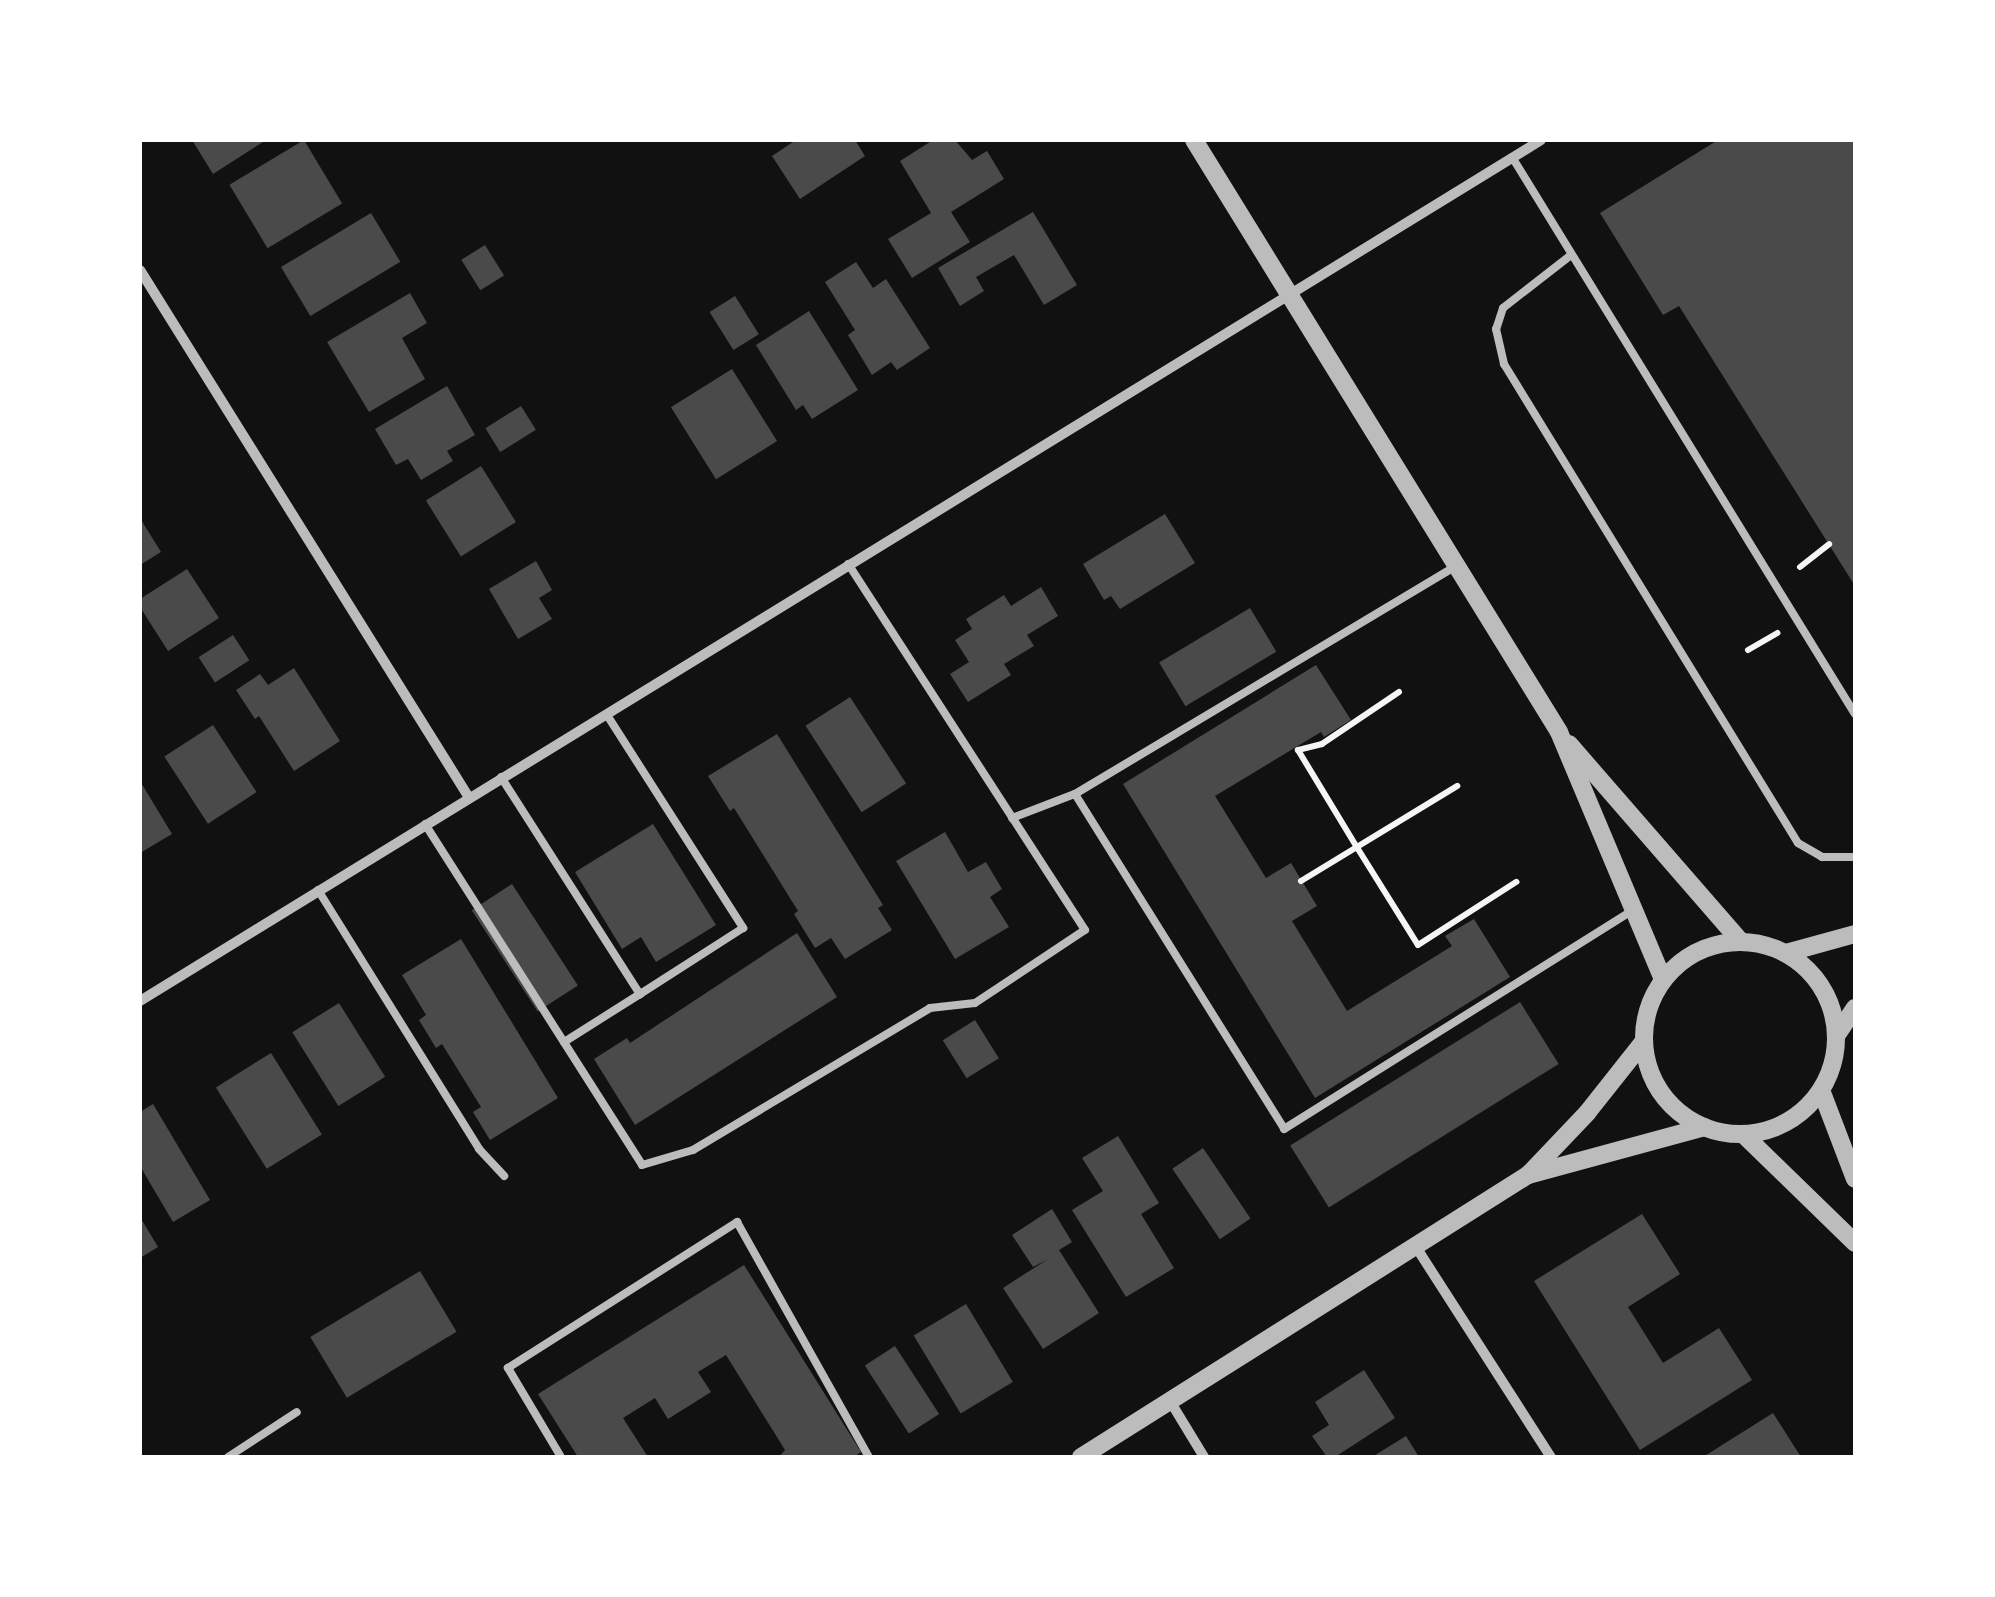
<!DOCTYPE html>
<style>
body{margin:0}
#map{position:relative;width:1995px;height:1597px;overflow:hidden;background:#111;font-family:Helvetica,sans-serif}
div>[style]{position:absolute}
.building>*{inset:0;background:#4a4a4a;transform-origin:0 0}
.path>*{height:6px;margin:-3px;padding:0 3px;transform-origin:3px;border-radius:3px;background:#f5f5f5}
.service>*{height:8px;margin:-4px;padding:0 4px;transform-origin:4px;border-radius:4px;background:#bcbcbc}
.minor>*{height:10px;margin:-5px;padding:0 5px;transform-origin:5px;border-radius:5px;background:#bcbcbc}
.tertiary>*{height:18px;margin:-9px;padding:0 9px;transform-origin:9px;border-radius:9px;background:#bcbcbc}
.tertiary>.ring{margin:-9px;padding:0;box-sizing:content-box;background:none;border:18px solid #bcbcbc;border-radius:50%}
span{translate:-50% -50%;white-space:nowrap;text-align:center;line-height:1.15;-webkit-text-stroke:8px #fff;paint-order:stroke}
.frame{position:absolute;inset:0;border:142px solid #fff;pointer-events:none}
</style>
<div id="map">
<div class="building">
<div style="clip-path:polygon(192px 140px,266px 140px,213px 174px)"></div>
<div style="left:304px;top:140px;width:74px;height:87px;rotate:59deg"></div>
<div style="clip-path:polygon(796px 140px,855px 140px,865px 156px,800px 199px,772px 156px)"></div>
<div style="clip-path:polygon(933px 140px,955px 140px,972px 160px,987px 151px,1004px 179px,951px 212px,970px 242px,912px 278px,888px 239px,931px 213px,900px 161px)"></div>
<div style="clip-path:polygon(1718px 140px,1855px 140px,1855px 586px,1679px 306px,1663px 315px,1600px 213px)"></div>
<div style="clip-path:polygon(1033px 212px,1077px 285px,1044px 305px,1014px 255px,976px 277px,984px 291px,960px 306px,938px 268px)"></div>
<div style="left:371px;top:213px;width:57px;height:105px;rotate:59deg"></div>
<div style="left:485px;top:245px;width:36px;height:28px;rotate:58deg"></div>
<div style="clip-path:polygon(856px 262px,873px 288px,886px 279px,930px 348px,897px 370px,891px 362px,872px 375px,848px 335px,855px 330px,825px 282px)"></div>
<div style="clip-path:polygon(410px 293px,427px 323px,402px 338px,425px 379px,369px 412px,327px 342px)"></div>
<div style="left:735px;top:296px;width:45px;height:30px;rotate:58deg"></div>
<div style="clip-path:polygon(809px 311px,858px 390px,812px 419px,803px 405px,796px 410px,756px 345px)"></div>
<div style="left:732px;top:369px;width:85px;height:72px;rotate:58deg"></div>
<div style="clip-path:polygon(447px 386px,475px 435px,447px 451px,453px 461px,421px 480px,408px 459px,396px 465px,375px 429px)"></div>
<div style="left:521px;top:406px;width:28px;height:42px;rotate:58deg"></div>
<div style="left:481px;top:466px;width:66px;height:65px;rotate:58deg"></div>
<div style="clip-path:polygon(1165px 514px,1195px 563px,1120px 609px,1111px 596px,1104px 600px,1083px 564px)"></div>
<div style="clip-path:polygon(140px 518px,161px 552px,140px 565px)"></div>
<div style="clip-path:polygon(536px 561px,552px 590px,539px 598px,552px 619px,518px 639px,489px 589px)"></div>
<div style="clip-path:polygon(187px 569px,219px 618px,168px 651px,140px 607px,140px 599px)"></div>
<div style="clip-path:polygon(1041px 587px,1058px 616px,1027px 635px,1034px 646px,1004px 664px,1011px 675px,968px 702px,950px 674px,969px 662px,955px 640px,972px 629px,966px 619px,1004px 595px,1011px 606px)"></div>
<div style="left:1250px;top:608px;width:51px;height:106px;rotate:59deg"></div>
<div style="left:233px;top:635px;width:30px;height:41px;rotate:57deg"></div>
<div style="clip-path:polygon(1316px 665px,1351px 720px,1324px 737px,1321px 732px,1215px 796px,1266px 878px,1291px 863px,1317px 906px,1292px 921px,1347px 1011px,1452px 946px,1445px 936px,1474px 919px,1510px 977px,1315px 1098px,1123px 784px)"></div>
<div style="clip-path:polygon(294px 668px,340px 741px,294px 771px,259px 716px,255px 719px,236px 690px,260px 674px,268px 685px)"></div>
<div style="left:850px;top:697px;width:103px;height:53px;rotate:57deg"></div>
<div style="left:213px;top:725px;width:80px;height:58px;rotate:57deg"></div>
<div style="clip-path:polygon(777px 734px,883px 905px,878px 908px,892px 930px,845px 959px,831px 938px,815px 948px,794px 914px,798px 911px,734px 808px,730px 811px,708px 776px)"></div>
<div style="clip-path:polygon(140px 781px,172px 834px,140px 853px)"></div>
<div style="clip-path:polygon(653px 824px,716px 925px,656px 962px,641px 937px,622px 949px,575px 872px)"></div>
<div style="clip-path:polygon(945px 832px,968px 872px,986px 862px,1002px 889px,990px 897px,1009px 927px,955px 959px,896px 861px)"></div>
<div style="left:512px;top:884px;width:121px;height:48px;rotate:57deg"></div>
<div style="clip-path:polygon(797px 933px,837px 997px,635px 1125px,594px 1059px,627px 1038px,630px 1043px)"></div>
<div style="clip-path:polygon(461px 939px,558px 1098px,490px 1140px,473px 1112px,481px 1107px,442px 1044px,436px 1048px,419px 1020px,426px 1015px,402px 975px)"></div>
<div style="left:1520px;top:1002px;width:73px;height:271px;rotate:58deg"></div>
<div style="left:339px;top:1003px;width:87px;height:55px;rotate:58deg"></div>
<div style="left:975px;top:1020px;width:45px;height:38px;rotate:58deg"></div>
<div style="left:271px;top:1053px;width:96px;height:65px;rotate:58deg"></div>
<div style="clip-path:polygon(153px 1104px,210px 1200px,173px 1222px,140px 1166px,140px 1112px)"></div>
<div style="clip-path:polygon(1118px 1136px,1159px 1203px,1141px 1214px,1174px 1268px,1126px 1297px,1072px 1210px,1103px 1191px,1082px 1158px)"></div>
<div style="left:1203px;top:1148px;width:85px;height:37px;rotate:56deg"></div>
<div style="clip-path:polygon(1052px 1209px,1072px 1242px,1059px 1250px,1099px 1313px,1043px 1349px,1003px 1288px,1048px 1259px,1033px 1267px,1012px 1235px)"></div>
<div style="clip-path:polygon(1642px 1214px,1680px 1274px,1628px 1307px,1663px 1363px,1719px 1328px,1752px 1380px,1640px 1450px,1534px 1281px)"></div>
<div style="clip-path:polygon(140px 1217px,158px 1247px,140px 1258px)"></div>
<div style="clip-path:polygon(744px 1265px,861px 1452px,854px 1457px,779px 1457px,785px 1450px,726px 1355px,698px 1372px,711px 1392px,668px 1419px,655px 1398px,623px 1418px,648px 1457px,578px 1457px,538px 1394px)"></div>
<div style="left:420px;top:1271px;width:71px;height:128px;rotate:59deg"></div>
<div style="left:966px;top:1304px;width:91px;height:61px;rotate:59deg"></div>
<div style="left:895px;top:1346px;width:81px;height:36px;rotate:57deg"></div>
<div style="clip-path:polygon(1364px 1370px,1395px 1418px,1335px 1457px,1327px 1457px,1312px 1436px,1329px 1425px,1315px 1402px)"></div>
<div style="clip-path:polygon(1773px 1413px,1801px 1457px,1703px 1457px)"></div>
<div style="clip-path:polygon(1406px 1436px,1419px 1457px,1372px 1457px)"></div>
</div>
<div class="path">
<div style="left:1800px;top:567px;width:37px;rotate:-38deg"></div>
<div style="left:1748px;top:650px;width:34px;rotate:-30deg"></div>
<div style="left:1399px;top:692px;width:93px;rotate:146deg"></div>
<div style="left:1322px;top:744px;width:25px;rotate:166deg"></div>
<div style="left:1298px;top:750px;width:116px;rotate:58.8deg"></div>
<div style="left:1358px;top:849px;width:113px;rotate:58deg"></div>
<div style="left:1418px;top:945px;width:117px;rotate:-32.7deg"></div>
<div style="left:1301px;top:881px;width:183px;rotate:-31.3deg"></div>
</div>
<div class="service">
<div style="left:1512px;top:157px;width:654px;rotate:58.38deg"></div>
<div style="left:1571px;top:255px;width:86px;rotate:142.1deg"></div>
<div style="left:1503px;top:308px;width:22px;rotate:108deg"></div>
<div style="left:1496px;top:329px;width:36px;rotate:77deg"></div>
<div style="left:1504px;top:364px;width:562px;rotate:58.46deg"></div>
<div style="left:1798px;top:843px;width:28px;rotate:30deg"></div>
<div style="left:1822px;top:857px;width:33px"></div>
<div style="left:607px;top:715px;width:253px;rotate:57.4deg"></div>
<div style="left:743px;top:928px;width:122px;rotate:147.3deg"></div>
<div style="left:501px;top:777px;width:258px;rotate:57.4deg"></div>
<div style="left:640px;top:994px;width:90px;rotate:147.7deg"></div>
<div style="left:1075px;top:794px;width:395px;rotate:58deg"></div>
<div style="left:1284px;top:1129px;width:411px;rotate:-32.1deg"></div>
<div style="left:1012px;top:818px;width:67px;rotate:-20.9deg"></div>
<div style="left:1075px;top:794px;width:445px;rotate:-30.9deg"></div>
<div style="left:425px;top:824px;width:404px;rotate:57.5deg"></div>
<div style="left:642px;top:1165px;width:53px;rotate:-16.4deg"></div>
<div style="left:693px;top:1150px;width:276px;rotate:-30.9deg"></div>
<div style="left:930px;top:1008px;width:45px;rotate:-6.3deg"></div>
<div style="left:975px;top:1003px;width:132px;rotate:-33.6deg"></div>
<div style="left:1085px;top:930px;width:436px;rotate:-122.9deg"></div>
<div style="left:318px;top:890px;width:305px;rotate:58.1deg"></div>
<div style="left:479px;top:1149px;width:37px;rotate:47deg"></div>
<div style="left:228px;top:1457px;width:82px;rotate:-33.1deg"></div>
<div style="left:561px;top:1457px;width:104px;rotate:-120.8deg"></div>
<div style="left:508px;top:1368px;width:272px;rotate:-32.5deg"></div>
<div style="left:737px;top:1222px;width:270px;rotate:60.7deg"></div>
</div>
<div class="minor">
<div style="left:140px;top:270px;width:620px;rotate:58.05deg"></div>
<div style="left:140px;top:1001px;width:1644px;rotate:-31.57deg"></div>
<div style="left:1416px;top:1247px;width:250px;rotate:57.3deg"></div>
<div style="left:1170px;top:1401px;width:66px;rotate:58.7deg"></div>
</div>
<div class="tertiary">
<div style="left:1194px;top:140px;width:695px;rotate:58.34deg"></div>
<div style="left:1559px;top:732px;width:268px;rotate:67.2deg"></div>
<div style="left:1569px;top:744px;width:261px;rotate:49deg"></div>
<div class="ring" style="left:1644px;top:942px;width:174px;height:174px"></div>
<div style="left:1786px;top:953px;width:72px;rotate:-15.4deg"></div>
<div style="left:1836px;top:1036px;width:34px;rotate:-56deg"></div>
<div style="left:1821px;top:1090px;width:95px;rotate:69.1deg"></div>
<div style="left:1743px;top:1134px;width:156px;rotate:44.2deg"></div>
<div style="left:1528px;top:1175px;width:183px;rotate:-15.2deg"></div>
<div style="left:1081px;top:1457px;width:529px;rotate:-32.25deg"></div>
<div style="left:1528px;top:1175px;width:86px;rotate:-46.4deg"></div>
<div style="left:1587px;top:1113px;width:92px;rotate:-51.6deg"></div>
</div>
<div class="frame"></div>
</div>
